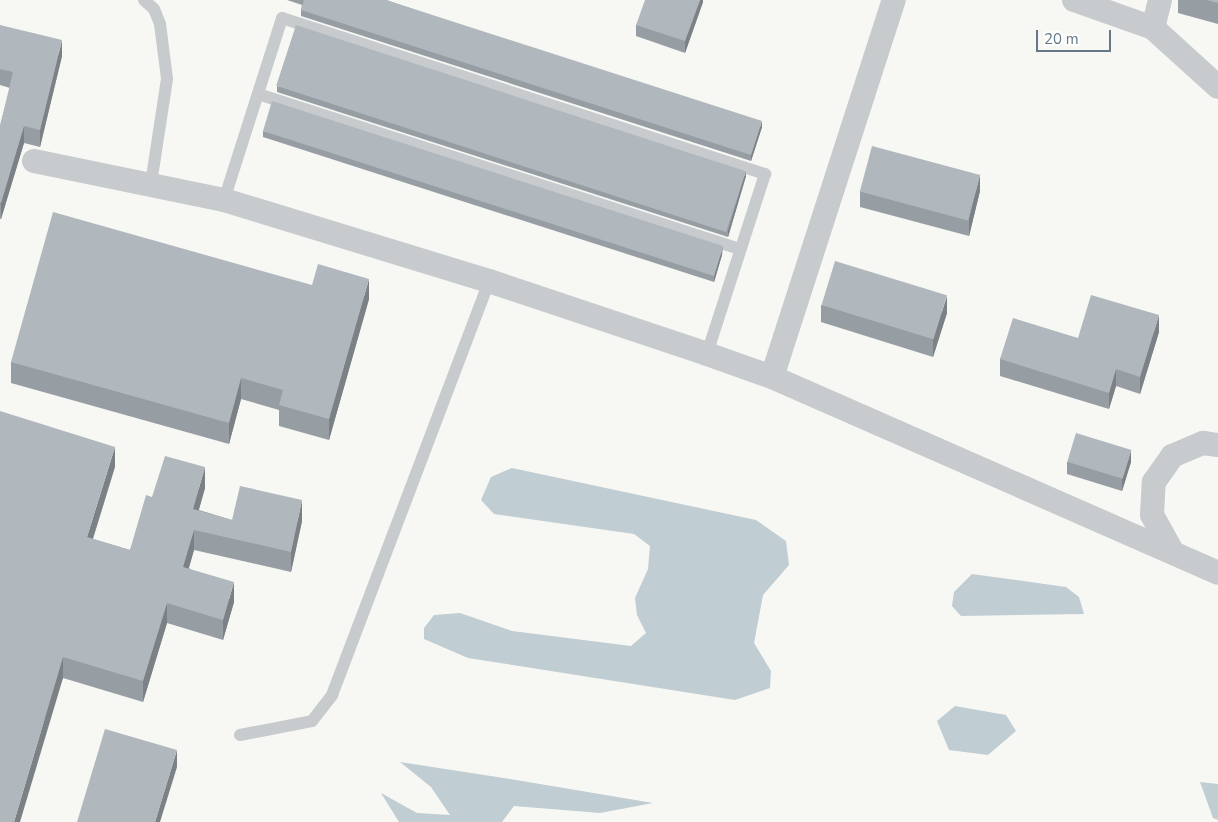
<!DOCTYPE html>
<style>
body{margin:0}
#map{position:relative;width:1218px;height:822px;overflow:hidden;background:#f7f7f4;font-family:"Nunito Sans",sans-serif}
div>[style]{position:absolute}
.water>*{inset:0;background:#c0cdd2}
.service>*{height:12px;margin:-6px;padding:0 6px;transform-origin:6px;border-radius:6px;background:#c7cbce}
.minor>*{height:24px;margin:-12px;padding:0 12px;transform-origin:12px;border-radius:12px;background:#c7cbce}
.wall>*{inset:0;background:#979ea3}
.shaded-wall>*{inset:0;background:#7b8184}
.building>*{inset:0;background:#b0b8bd;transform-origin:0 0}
span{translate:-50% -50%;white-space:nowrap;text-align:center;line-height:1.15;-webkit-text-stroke:5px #fff;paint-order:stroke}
.scale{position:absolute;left:1036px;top:30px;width:75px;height:22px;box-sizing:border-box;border:2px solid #647887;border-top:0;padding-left:6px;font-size:15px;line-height:18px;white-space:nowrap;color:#647887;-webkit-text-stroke:4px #fff;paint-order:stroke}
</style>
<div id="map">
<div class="water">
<div style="clip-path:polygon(512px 468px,756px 520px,786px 541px,789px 565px,763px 595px,754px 643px,771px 671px,770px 688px,735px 700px,468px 658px,424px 639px,424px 628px,434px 615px,460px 613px,512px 631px,631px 646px,646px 633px,637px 615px,635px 598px,648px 569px,650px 546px,634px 534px,494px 514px,481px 500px,491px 477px)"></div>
<div style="clip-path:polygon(972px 574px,1066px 587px,1079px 597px,1084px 614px,961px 616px,952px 606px,954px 592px)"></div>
<div style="clip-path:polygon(955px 706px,1006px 715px,1016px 731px,988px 755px,949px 750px,937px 721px)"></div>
<div style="clip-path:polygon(400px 762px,516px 780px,653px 803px,600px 813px,514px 806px,502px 822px,399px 822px,381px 793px,417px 813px,450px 815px,431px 787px)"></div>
<div style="clip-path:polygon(1200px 782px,1218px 784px,1218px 820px,1213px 818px)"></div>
</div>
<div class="service">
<div style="left:144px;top:0;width:13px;rotate:42deg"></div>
<div style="left:154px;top:9px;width:16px;rotate:68deg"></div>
<div style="left:160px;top:24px;width:55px;rotate:82.7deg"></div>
<div style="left:167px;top:79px;width:106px;rotate:98.7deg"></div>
<div style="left:258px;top:94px;width:506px;rotate:17.83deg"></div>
<div style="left:224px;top:200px;width:191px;rotate:-72.3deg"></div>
<div style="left:282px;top:18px;width:508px;rotate:17.9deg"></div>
<div style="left:765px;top:174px;width:189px;rotate:107.9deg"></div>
<div style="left:240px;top:735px;width:73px;rotate:-11deg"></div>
<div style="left:312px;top:721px;width:33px;rotate:-52deg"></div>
<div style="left:332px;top:695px;width:443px;rotate:-69.2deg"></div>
</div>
<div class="minor">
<div style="left:1074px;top:0;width:84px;rotate:19.5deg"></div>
<div style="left:1153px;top:28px;width:88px;rotate:42.2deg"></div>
<div style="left:1153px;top:28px;width:29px;rotate:-76deg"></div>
<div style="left:34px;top:161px;width:194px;rotate:11.6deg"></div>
<div style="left:224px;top:200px;width:277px;rotate:17deg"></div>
<div style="left:489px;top:281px;width:230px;rotate:18.5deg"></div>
<div style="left:707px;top:354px;width:69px;rotate:19.5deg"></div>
<div style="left:772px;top:377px;width:487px;rotate:23.7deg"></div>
<div style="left:772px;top:377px;width:396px;rotate:-72.1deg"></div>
<div style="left:1172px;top:551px;width:41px;rotate:-119.1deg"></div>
<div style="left:1152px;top:515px;width:33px;rotate:-87deg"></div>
<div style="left:1154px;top:482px;width:32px;rotate:-55deg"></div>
<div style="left:1172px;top:456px;width:34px;rotate:-23deg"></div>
<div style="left:1203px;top:443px;width:15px;rotate:8deg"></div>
</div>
<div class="wall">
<div style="clip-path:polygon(287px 0,386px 0,762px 127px,751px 161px,301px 16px,301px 10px,302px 5px)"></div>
<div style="clip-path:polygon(703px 0,703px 2px,685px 53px,636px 36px,636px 25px)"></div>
<div style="clip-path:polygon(1178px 0,1218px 0,1218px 24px,1178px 13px)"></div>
<div style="clip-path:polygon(0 25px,62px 56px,40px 147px,24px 143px,1px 219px,0 219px,0 126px,10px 88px,0 85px)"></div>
<div style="clip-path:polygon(277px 86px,746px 176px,728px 237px,277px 92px)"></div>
<div style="clip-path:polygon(263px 131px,722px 255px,714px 282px,263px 137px)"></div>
<div style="clip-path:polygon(860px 191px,980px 191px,969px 236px,860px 207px)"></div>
<div style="clip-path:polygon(312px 285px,369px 299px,329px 440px,279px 426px,279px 410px,241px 399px,229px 444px,11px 383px,11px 362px)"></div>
<div style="clip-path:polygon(821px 305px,947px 313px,933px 357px,821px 322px)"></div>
<div style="clip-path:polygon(1159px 332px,1140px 394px,1116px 386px,1109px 409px,1000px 376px,1000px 359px,1078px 338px)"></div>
<div style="clip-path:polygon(1067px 462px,1131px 462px,1122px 491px,1067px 474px)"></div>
<div style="clip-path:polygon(115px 467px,93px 539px,130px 550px,152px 497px,205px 488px,199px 510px,232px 520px,302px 521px,291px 572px,194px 550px,189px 568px,234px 602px,223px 640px,167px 623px,143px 702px,63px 678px,0 822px)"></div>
</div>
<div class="shaded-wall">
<div style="clip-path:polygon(700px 0,703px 0,703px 2px,685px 53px,685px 41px)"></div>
<div style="clip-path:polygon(62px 40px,62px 56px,40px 147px,40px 130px)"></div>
<div style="clip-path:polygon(762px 121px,762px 127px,751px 161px,751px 155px)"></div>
<div style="clip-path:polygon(24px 126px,24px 143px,1px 219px,1px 203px)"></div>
<div style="clip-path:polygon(746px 171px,746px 176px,728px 237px,728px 231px)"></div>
<div style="clip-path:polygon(980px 174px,980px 191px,969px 236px,969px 219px)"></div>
<div style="clip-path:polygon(723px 246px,722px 255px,714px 282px,714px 276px)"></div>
<div style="clip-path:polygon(369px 279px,369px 299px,329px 440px,329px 419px)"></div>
<div style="clip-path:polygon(947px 296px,947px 313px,933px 357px,933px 340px)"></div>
<div style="clip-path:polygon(1159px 315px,1159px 332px,1140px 394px,1140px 377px)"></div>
<div style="clip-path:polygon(1116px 369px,1116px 386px,1109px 409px,1109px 393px)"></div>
<div style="clip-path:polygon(241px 378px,241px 399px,229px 444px,229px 423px)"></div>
<div style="clip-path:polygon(115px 447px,115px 467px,87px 557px,87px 537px)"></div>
<div style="clip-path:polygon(1131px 450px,1131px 462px,1122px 491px,1122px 479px)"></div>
<div style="clip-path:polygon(205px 467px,205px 488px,193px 529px,193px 509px)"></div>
<div style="clip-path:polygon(302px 500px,302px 521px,291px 572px,291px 552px)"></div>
<div style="clip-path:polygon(194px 530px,194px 550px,183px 587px,183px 567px)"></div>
<div style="clip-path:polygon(234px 582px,234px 602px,223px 640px,223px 620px)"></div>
<div style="clip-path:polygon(167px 603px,167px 623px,143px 702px,143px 681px)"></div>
<div style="clip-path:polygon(63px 657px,63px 678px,20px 822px,14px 822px)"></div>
<div style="clip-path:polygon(177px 750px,177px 767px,160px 822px,155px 822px)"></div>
</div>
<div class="building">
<div style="clip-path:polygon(304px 0,386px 0,762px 121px,751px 155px,301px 10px)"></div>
<div style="clip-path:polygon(645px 0,700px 0,685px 41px,636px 25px)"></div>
<div style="clip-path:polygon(1207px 0,1218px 0,1218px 3px)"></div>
<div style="clip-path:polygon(0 25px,62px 40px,40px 130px,24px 126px,1px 203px,0 202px,0 126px,13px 72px,0 69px)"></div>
<div style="left:296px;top:25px;width:473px;height:64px;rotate:18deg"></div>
<div style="clip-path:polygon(272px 101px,723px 246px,722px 250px,714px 276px,263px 131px)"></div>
<div style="left:872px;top:146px;width:112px;height:47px;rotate:15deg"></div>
<div style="clip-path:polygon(53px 212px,312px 285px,318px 264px,369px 279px,329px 419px,279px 405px,283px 390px,241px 378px,229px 423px,11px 362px)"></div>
<div style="left:835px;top:261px;width:117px;height:46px;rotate:17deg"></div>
<div style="clip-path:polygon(1091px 295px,1159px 315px,1140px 377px,1116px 369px,1109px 393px,1000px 359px,1013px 318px,1078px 338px)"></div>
<div style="clip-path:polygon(0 411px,115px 447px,87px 537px,130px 550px,146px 495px,152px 497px,165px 456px,205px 467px,193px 509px,232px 520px,240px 486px,302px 500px,291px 552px,194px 530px,183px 567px,234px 582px,223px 620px,167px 603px,143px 681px,63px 657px,14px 822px,0 822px)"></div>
<div style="left:1076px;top:433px;width:58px;height:30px;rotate:17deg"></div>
<div style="clip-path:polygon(105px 729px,177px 750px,155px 822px,77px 822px)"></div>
</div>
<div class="scale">20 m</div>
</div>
